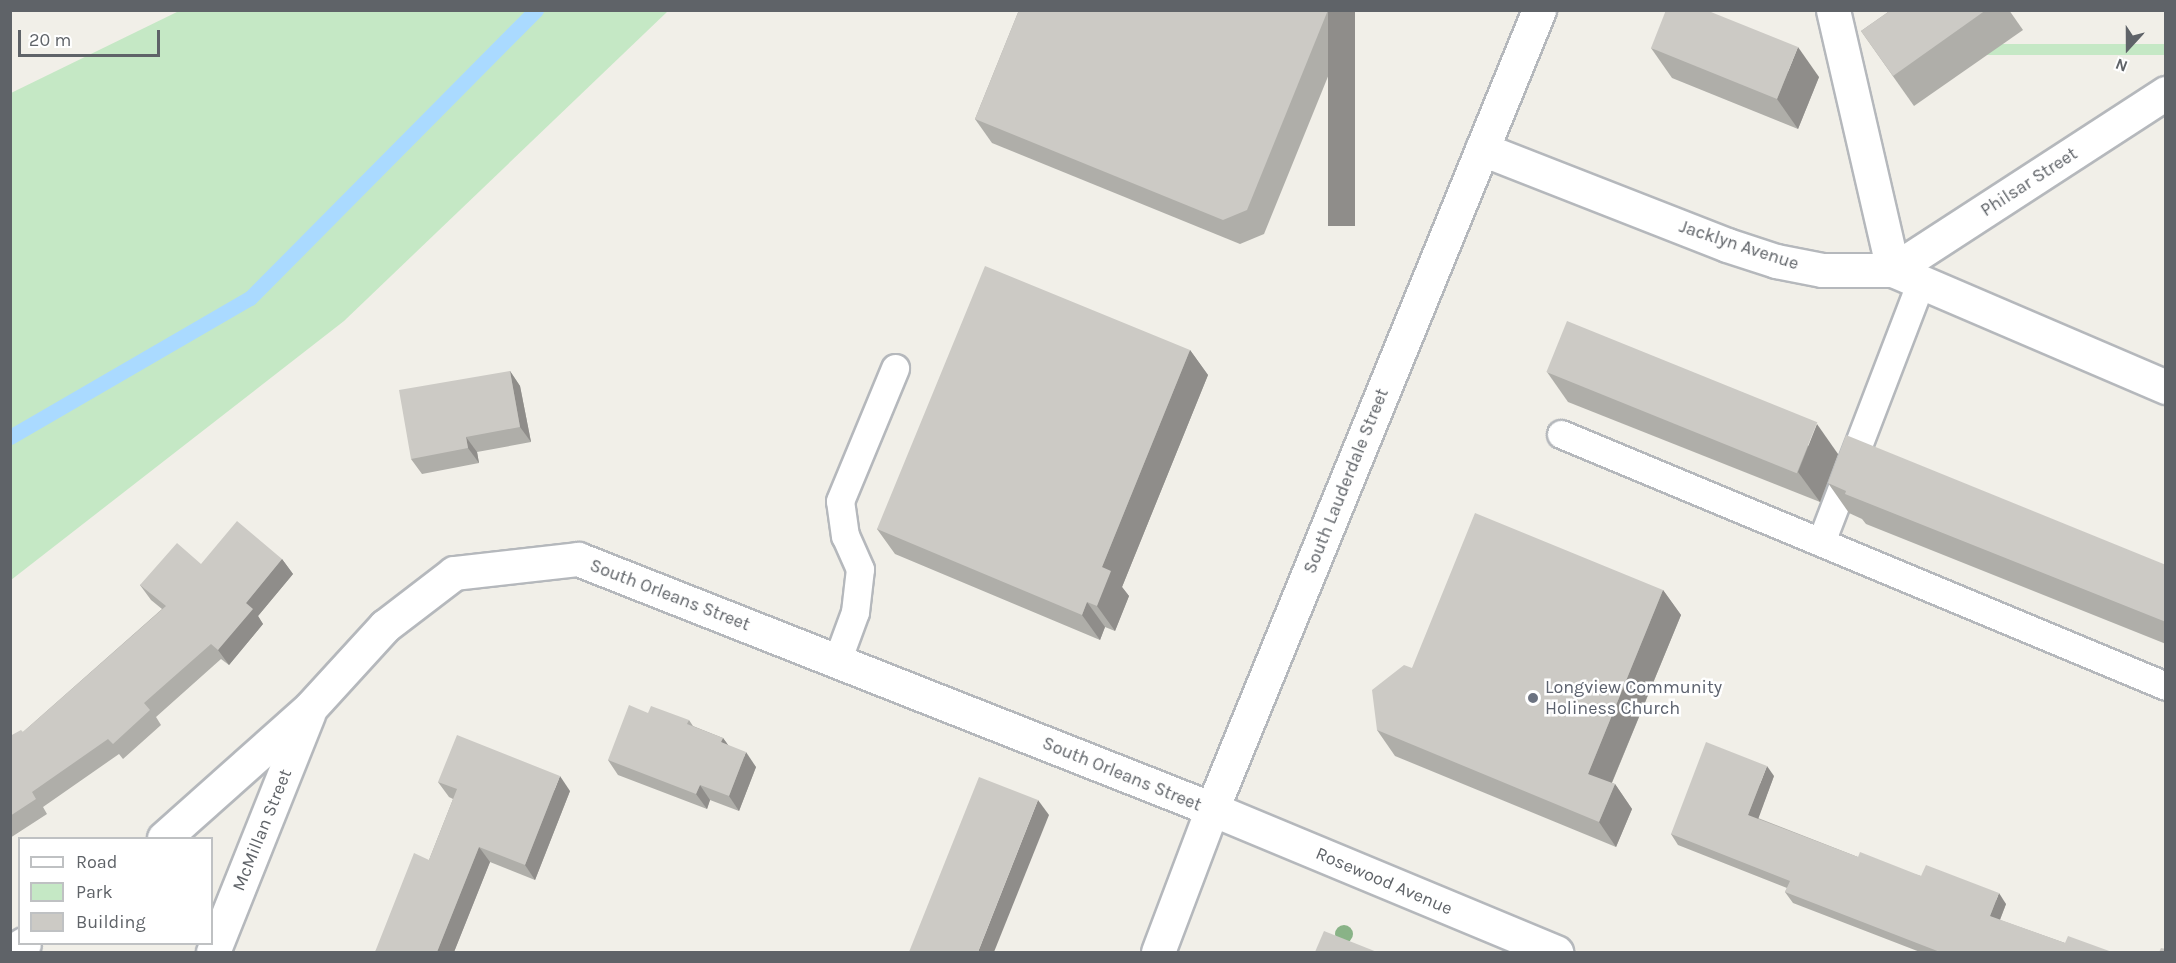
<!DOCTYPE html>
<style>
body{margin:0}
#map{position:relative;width:2176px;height:963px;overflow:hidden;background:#f1efe8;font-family:Karla,sans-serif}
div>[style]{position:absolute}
.green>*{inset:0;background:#c5e8c5;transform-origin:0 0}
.stream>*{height:15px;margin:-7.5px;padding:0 7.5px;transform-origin:7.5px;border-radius:7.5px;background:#aadaff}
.roads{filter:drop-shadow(2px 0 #b5b8bc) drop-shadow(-2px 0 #b5b8bc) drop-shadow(0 2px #b5b8bc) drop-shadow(0 -2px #b5b8bc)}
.lane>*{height:27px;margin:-13.5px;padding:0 13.5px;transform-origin:13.5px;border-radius:13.5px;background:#fff}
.street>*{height:33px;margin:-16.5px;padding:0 16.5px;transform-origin:16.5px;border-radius:16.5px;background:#fff}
.secondary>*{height:33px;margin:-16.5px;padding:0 16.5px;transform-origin:16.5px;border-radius:16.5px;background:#fff}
.trees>*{width:18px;height:18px;margin:-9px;border-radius:50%;background:#89b387}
.wall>*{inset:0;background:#afaea9}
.shaded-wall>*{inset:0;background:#8f8d8a;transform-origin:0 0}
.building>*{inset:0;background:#cccac5;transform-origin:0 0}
.dots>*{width:16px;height:16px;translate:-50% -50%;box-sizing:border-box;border:3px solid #fff;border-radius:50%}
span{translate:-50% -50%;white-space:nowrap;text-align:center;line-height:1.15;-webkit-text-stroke:5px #fff;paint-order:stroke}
.street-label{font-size:18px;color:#5f6368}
.worship-label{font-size:18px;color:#5b616d}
.left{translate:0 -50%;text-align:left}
.frame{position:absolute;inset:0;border:12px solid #5f6368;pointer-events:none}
.legend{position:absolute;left:18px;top:837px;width:195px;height:108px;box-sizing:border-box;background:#fff;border:2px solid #bfc1c3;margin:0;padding:8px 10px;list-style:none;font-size:18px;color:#5f6368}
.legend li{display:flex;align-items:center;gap:12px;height:30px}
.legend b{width:30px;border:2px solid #bfc1c3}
.north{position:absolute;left:2098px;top:18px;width:60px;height:60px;-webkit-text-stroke:4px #fff;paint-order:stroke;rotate:201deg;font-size:16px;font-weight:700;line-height:24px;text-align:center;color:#5f6368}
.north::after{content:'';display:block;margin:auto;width:21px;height:27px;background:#5f6368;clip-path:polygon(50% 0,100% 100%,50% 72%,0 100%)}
.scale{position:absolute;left:18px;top:30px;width:142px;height:27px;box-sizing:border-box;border:3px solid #5f6368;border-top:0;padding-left:8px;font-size:18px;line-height:21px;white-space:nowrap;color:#5f6368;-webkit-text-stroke:4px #fff;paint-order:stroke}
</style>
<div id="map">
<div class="green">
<div style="clip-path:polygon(179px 11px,668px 11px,344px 321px,11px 580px,11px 93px)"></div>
<div style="left:2165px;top:44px;width:11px;height:240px;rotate:90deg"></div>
</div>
<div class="stream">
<div style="left:10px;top:437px;width:277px;rotate:-30.1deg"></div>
<div style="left:250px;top:298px;width:406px;rotate:-45.2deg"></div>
</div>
<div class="roads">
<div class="lane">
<div style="left:1561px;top:434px;width:655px;rotate:22.61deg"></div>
<div style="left:1821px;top:542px;width:280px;rotate:-69deg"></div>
<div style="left:837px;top:661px;width:52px;rotate:-69.8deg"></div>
<div style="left:855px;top:612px;width:43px;rotate:-83.4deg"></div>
<div style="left:860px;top:569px;width:36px;rotate:-114deg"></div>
<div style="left:845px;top:536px;width:35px;rotate:-98deg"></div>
<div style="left:840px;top:501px;width:144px;rotate:-67.5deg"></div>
</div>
<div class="street">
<div style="left:1833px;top:10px;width:267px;rotate:77deg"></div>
<div style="left:1893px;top:270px;width:325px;rotate:-33deg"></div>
<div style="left:1482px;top:149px;width:263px;rotate:21.4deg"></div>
<div style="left:1727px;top:245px;width:52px;rotate:18.1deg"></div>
<div style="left:1776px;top:261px;width:47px;rotate:11.1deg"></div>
<div style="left:1822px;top:270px;width:71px"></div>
<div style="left:1893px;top:270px;width:297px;rotate:23.2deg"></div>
<div style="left:164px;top:838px;width:195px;rotate:-41.7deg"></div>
<div style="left:310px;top:708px;width:111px;rotate:-47.6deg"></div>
<div style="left:385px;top:626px;width:87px;rotate:-37.5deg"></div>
<div style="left:454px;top:573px;width:125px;rotate:-6.4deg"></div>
<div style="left:578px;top:559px;width:682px;rotate:21.52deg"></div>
<div style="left:1212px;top:809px;width:373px;rotate:22.6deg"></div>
<div style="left:11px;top:952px;width:15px;rotate:-32deg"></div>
<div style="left:213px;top:952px;width:256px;rotate:-68.2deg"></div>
</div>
<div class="secondary">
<div style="left:1158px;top:952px;width:153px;rotate:-69.3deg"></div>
<div style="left:1212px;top:809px;width:863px;rotate:-67.74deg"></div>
</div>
</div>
<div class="trees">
<div style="left:1344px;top:934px"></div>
</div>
<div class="wall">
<div style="clip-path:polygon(1019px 10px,1355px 10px,1264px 234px,1240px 244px,992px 143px,975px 119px)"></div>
<div style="clip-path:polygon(1891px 10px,2009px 10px,2023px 30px,1914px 106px,1861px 31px)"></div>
<div style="clip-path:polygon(1651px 48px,1819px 77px,1798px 129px,1672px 78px)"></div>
<div style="clip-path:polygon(1190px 350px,1208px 375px,1122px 587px,1129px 596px,1115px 631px,1105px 627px,1100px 640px,895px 554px,877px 529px)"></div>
<div style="clip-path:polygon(510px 371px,520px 386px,531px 442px,477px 452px,479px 463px,422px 474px,411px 459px)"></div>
<div style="clip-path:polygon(1547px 372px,1838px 454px,1820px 502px,1568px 402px)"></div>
<div style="clip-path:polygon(1828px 483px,2166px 565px,2166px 644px,1866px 524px,1862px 519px,1849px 513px)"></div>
<div style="clip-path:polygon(282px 559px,293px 574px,258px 616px,263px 624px,229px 665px,221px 659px,156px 717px,161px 725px,123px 759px,119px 754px,43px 807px,47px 814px,10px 838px,10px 736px,23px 732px,162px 609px,151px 600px,140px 585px,201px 564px)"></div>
<div style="clip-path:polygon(1663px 590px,1681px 615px,1612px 783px,1615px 784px,1632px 809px,1616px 847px,1395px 756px,1377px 730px,1412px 668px)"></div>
<div style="clip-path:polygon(689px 720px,693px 726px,723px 738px,728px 745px,756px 767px,739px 811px,710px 800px,707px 809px,618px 775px,608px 760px)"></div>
<div style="clip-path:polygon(1774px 776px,1758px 818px,1858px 857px,1921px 876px,2006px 904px,2000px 920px,2065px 943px,2112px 952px,1920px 952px,1793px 903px,1785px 892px,1787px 888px,1678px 845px,1671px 834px)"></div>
<div style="clip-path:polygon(438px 782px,570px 791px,535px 880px,490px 862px,454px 952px,375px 952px,429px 860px,453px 799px,449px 797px)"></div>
</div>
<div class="shaded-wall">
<div style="left:1328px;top:10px;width:27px;height:216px"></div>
<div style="clip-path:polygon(1798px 47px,1819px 77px,1798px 129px,1777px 99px)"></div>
<div style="clip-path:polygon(1190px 350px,1208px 375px,1122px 587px,1129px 596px,1115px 631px,1097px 606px,1102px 567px)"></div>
<div style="clip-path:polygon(510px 371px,520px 386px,531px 442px,520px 427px)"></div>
<div style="clip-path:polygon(1817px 424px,1838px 454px,1820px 502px,1798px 472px)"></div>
<div style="clip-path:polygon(466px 437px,477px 452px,479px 463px,468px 448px)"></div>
<div style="clip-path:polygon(282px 559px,293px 574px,258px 616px,263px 624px,229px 665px,218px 650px,246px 603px)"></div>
<div style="clip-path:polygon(1663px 590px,1681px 615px,1605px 799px,1588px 774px)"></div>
<div style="clip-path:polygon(1087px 602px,1105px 627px,1100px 640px,1082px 615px)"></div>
<div style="clip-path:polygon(723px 738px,734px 753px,721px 742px)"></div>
<div style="clip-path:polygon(746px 752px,756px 767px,739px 811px,729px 796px)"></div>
<div style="clip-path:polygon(1767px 766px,1774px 776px,1756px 825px,1748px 815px)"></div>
<div style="clip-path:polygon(560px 776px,570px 791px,535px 880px,525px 865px)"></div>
<div style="clip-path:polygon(1615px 784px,1632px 809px,1616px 847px,1599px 822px)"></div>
<div style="clip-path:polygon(700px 785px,710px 800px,707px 809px,696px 794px)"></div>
<div style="clip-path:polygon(1038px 800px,1049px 815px,994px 952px,978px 952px)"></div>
<div style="clip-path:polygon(479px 847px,490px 862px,454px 952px,437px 952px)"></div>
<div style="clip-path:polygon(1999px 893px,2006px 904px,1997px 927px,1990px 916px)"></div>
</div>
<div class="building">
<div style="clip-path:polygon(1019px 10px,1328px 10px,1247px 210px,1223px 220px,975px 119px)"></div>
<div style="clip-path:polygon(1666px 10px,1706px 10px,1798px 47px,1777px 99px,1651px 48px)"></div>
<div style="clip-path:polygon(1891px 10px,1986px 10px,1893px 76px,1861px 31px)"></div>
<div style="clip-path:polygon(985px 266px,1190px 350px,1102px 567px,1111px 571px,1097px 606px,1087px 602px,1082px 615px,877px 529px)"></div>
<div style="left:1567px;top:321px;width:270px;height:55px;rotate:22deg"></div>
<div style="clip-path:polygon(510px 371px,520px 427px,466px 437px,468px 448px,411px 459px,399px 390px)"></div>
<div style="clip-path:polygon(1846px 435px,2166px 565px,2166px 622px,1845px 494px,1846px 491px,1828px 483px)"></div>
<div style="clip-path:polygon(1475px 513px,1663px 590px,1588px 774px,1615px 784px,1599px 822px,1377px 730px,1372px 690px,1404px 665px,1412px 668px)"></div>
<div style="clip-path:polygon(237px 521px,282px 559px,246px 603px,253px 609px,218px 650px,211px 644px,144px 703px,150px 710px,113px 744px,108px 739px,32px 792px,36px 799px,10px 816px,10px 736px,21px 730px,23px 732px,166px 606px,140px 585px,177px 543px,201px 564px)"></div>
<div style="clip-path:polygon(629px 705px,648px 713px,651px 706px,689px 720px,687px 724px,723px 738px,721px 742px,746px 752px,729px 796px,700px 785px,696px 794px,608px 760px)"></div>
<div style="clip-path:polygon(457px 735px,560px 776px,525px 865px,479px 847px,437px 952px,375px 952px,414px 853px,429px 860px,457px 789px,438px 782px)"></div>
<div style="clip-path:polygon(1706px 742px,1767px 766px,1748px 815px,1858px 857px,1860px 852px,1921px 876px,1926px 865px,1999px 893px,1990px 916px,2065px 943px,2068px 936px,2112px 952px,1940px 952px,1785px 892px,1790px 881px,1671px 834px)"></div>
<div style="clip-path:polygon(979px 777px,1038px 800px,978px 952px,909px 952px)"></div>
<div style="clip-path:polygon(1324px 931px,1377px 952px,1315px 952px)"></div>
<div style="clip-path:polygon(2161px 948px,2166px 949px,2166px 952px,2159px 952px)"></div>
</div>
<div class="dots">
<div style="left:1533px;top:698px;background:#6b7280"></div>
</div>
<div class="street-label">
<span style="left:2029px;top:182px;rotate:-33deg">Philsar Street</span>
<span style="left:1739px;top:245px;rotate:18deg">Jacklyn Avenue</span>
<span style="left:1346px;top:481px;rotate:-68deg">South Lauderdale Street</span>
<span style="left:670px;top:595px;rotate:21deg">South Orleans Street</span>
<span style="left:1122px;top:774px;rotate:22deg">South Orleans Street</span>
<span style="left:262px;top:830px;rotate:-68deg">McMillan Street</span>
<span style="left:1384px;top:881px;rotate:23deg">Rosewood Avenue</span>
</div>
<div class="worship-label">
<span class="left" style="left:1545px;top:698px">Longview Community<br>Holiness Church</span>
</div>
<div class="frame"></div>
<ul class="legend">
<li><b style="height:8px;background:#fff"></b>Road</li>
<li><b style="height:16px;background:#c5e8c5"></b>Park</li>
<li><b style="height:16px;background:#cccac5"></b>Building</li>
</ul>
<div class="north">N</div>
<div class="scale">20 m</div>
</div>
